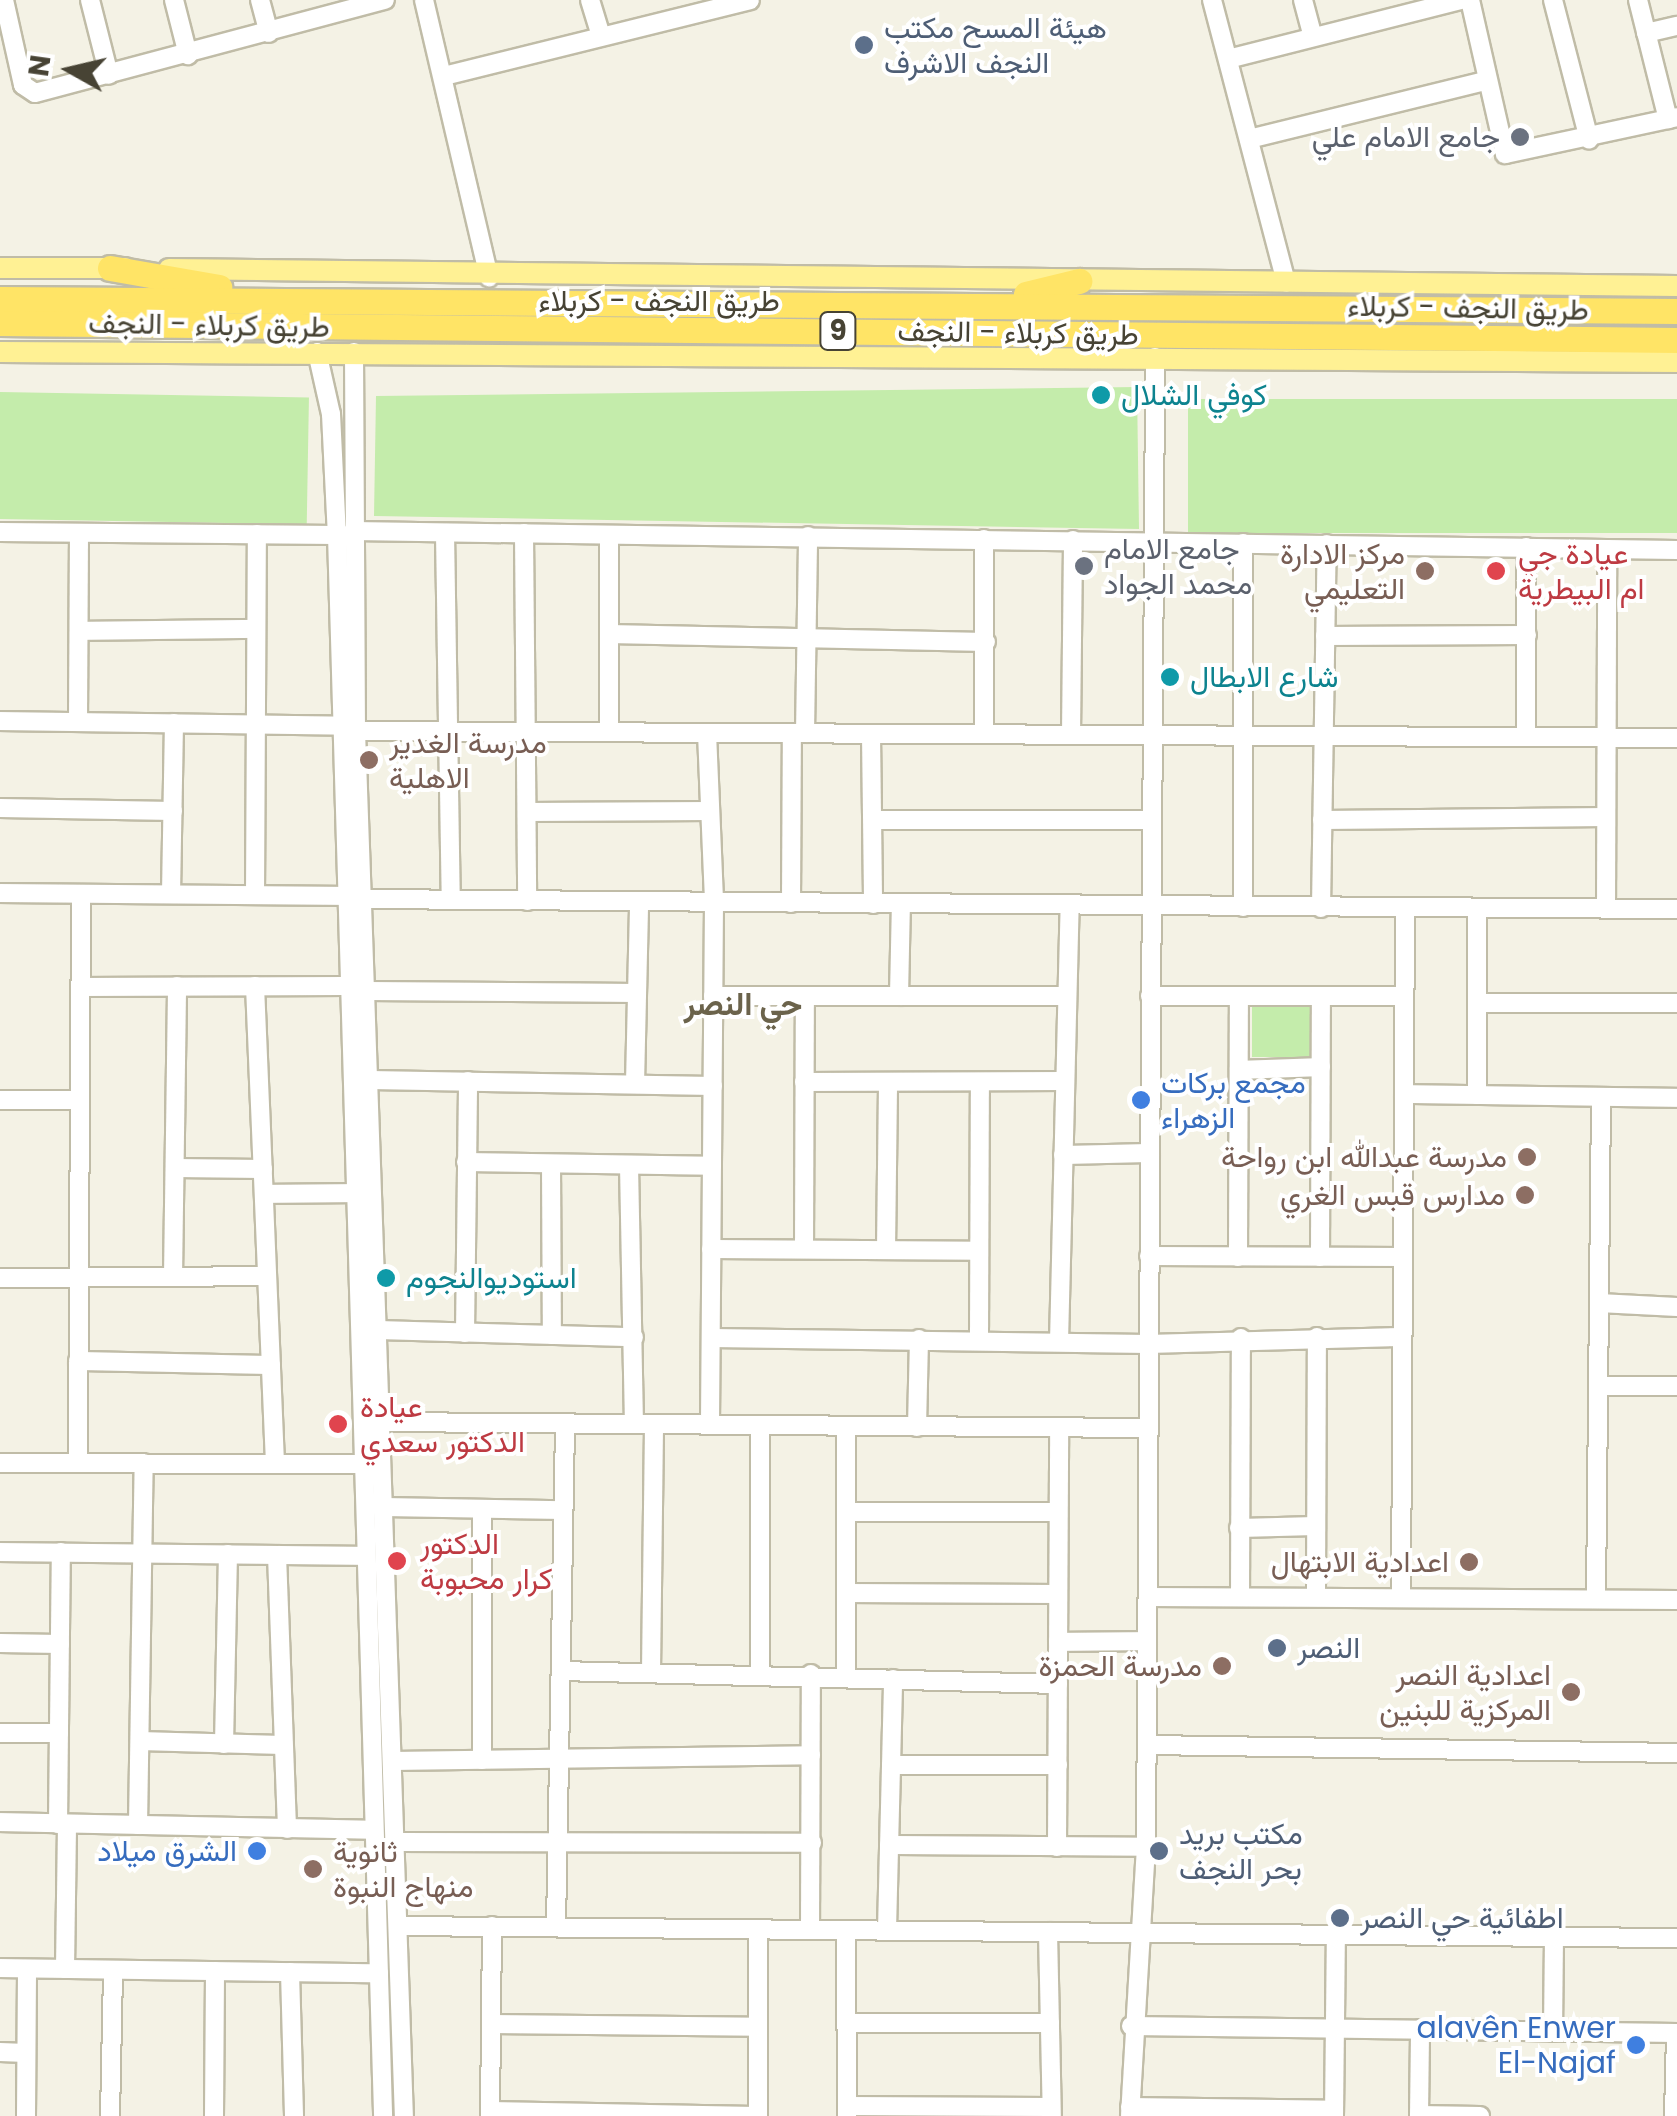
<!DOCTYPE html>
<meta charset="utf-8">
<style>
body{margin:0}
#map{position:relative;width:1677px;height:2116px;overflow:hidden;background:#f4f2e5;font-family:Poppins,Vazirmatn,sans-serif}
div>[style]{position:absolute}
.green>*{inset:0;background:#c4ecab;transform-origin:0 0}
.roads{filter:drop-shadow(2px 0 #c0bca7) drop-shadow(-2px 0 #c0bca7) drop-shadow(0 2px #c0bca7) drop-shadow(0 -2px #c0bca7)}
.minor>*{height:18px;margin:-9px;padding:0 9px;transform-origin:9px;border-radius:9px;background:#fff}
.major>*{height:20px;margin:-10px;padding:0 10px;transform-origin:10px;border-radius:10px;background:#fff194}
.highway>*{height:25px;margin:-12.5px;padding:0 12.5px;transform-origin:12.5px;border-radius:12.5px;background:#ffe466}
.dots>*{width:28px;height:28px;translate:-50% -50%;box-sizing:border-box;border:5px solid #fff;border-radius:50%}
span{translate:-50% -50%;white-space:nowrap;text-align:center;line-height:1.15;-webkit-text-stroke:8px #fff;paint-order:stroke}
.shield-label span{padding:2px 8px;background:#fff;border:2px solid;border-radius:8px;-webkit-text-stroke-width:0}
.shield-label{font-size:28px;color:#474334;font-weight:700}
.service-label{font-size:30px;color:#4e5e75}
.left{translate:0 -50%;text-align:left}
.worship-label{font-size:30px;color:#5b616d}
.right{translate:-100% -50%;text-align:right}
.street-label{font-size:30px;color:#474334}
.culture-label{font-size:30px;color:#0d838f}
.education-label{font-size:30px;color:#785e54}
.health-label{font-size:30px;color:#be3a42}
.shop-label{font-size:30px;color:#366cbe}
.neighbourhood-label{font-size:32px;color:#6b634b;font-weight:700}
.north{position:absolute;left:20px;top:20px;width:100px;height:100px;-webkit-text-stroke:8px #fff;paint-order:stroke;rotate:278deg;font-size:28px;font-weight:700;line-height:40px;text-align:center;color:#474334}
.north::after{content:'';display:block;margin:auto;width:35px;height:45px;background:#474334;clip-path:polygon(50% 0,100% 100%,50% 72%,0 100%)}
</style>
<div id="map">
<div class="green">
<div style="clip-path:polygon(1137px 387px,1139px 529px,374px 516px,376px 396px)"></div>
<div style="left:0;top:392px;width:309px;height:127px;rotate:1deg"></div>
<div style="left:1188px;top:399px;width:489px;height:134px"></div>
<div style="left:1252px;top:1007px;width:62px;height:50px"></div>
</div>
<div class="roads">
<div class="minor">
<div style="left:4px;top:0;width:87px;rotate:77.4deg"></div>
<div style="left:23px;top:85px;width:14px;rotate:34deg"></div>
<div style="left:35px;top:93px;width:362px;rotate:-14.9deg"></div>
<div style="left:90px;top:0;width:77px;rotate:75.8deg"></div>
<div style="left:174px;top:0;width:57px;rotate:75.7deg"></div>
<div style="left:260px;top:0;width:34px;rotate:75deg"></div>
<div style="left:424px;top:0;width:285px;rotate:76.8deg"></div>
<div style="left:590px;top:0;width:38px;rotate:73deg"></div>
<div style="left:1212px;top:0;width:292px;rotate:75.3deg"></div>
<div style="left:1303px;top:0;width:38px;rotate:75deg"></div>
<div style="left:1470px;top:0;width:158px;rotate:77.2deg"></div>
<div style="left:1505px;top:154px;width:176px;rotate:-12.1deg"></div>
<div style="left:1553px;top:0;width:144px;rotate:75.5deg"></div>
<div style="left:1638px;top:0;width:123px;rotate:75.9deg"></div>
<div style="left:1646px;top:33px;width:32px;rotate:-13deg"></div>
<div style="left:1228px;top:59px;width:240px;rotate:-14.2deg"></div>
<div style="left:444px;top:76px;width:315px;rotate:-13.9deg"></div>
<div style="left:1249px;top:139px;width:244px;rotate:-13.8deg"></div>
<div style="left:317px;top:352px;width:64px;rotate:77.3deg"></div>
<div style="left:331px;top:414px;width:121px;rotate:87.2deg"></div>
<div style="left:337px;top:535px;width:1582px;rotate:88.33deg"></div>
<div style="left:354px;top:352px;width:379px;rotate:89.7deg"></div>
<div style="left:356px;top:731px;width:1386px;rotate:88.02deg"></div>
<div style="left:353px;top:531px;width:1324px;rotate:0.82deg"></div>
<div style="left:0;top:532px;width:337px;rotate:0.5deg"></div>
<div style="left:445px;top:533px;width:367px;rotate:89.1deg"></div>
<div style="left:524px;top:533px;width:368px;rotate:89.5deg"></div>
<div style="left:1243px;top:543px;width:364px;rotate:90deg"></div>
<div style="left:1526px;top:547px;width:190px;rotate:90deg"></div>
<div style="left:79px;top:631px;width:176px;rotate:-0.7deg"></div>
<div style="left:609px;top:634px;width:377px;rotate:1.2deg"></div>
<div style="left:1325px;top:636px;width:202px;rotate:-0.3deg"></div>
<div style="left:0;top:721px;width:340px;rotate:0.8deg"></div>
<div style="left:78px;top:722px;width:189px;rotate:-89.7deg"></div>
<div style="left:356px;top:731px;width:1321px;rotate:0.3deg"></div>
<div style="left:609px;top:732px;width:197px;rotate:-90deg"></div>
<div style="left:707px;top:733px;width:169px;rotate:87.6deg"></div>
<div style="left:714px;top:902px;width:523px;rotate:90.44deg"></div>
<div style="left:805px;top:733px;width:197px;rotate:-89.1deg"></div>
<div style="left:871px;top:734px;width:170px;rotate:89.3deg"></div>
<div style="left:984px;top:734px;width:195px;rotate:-90deg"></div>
<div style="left:1071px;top:735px;width:195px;rotate:-89.4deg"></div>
<div style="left:0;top:808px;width:173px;rotate:1deg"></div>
<div style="left:527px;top:812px;width:183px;rotate:-0.3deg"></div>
<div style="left:873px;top:820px;width:278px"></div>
<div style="left:1322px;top:820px;width:284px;rotate:-0.6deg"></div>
<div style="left:0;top:893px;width:345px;rotate:0.5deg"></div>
<div style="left:171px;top:894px;width:171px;rotate:-89deg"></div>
<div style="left:255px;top:895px;width:361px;rotate:-89.7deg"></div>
<div style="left:363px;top:899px;width:1314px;rotate:0.44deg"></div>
<div style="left:791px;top:903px;width:170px;rotate:-89.7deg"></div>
<div style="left:1321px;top:908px;width:364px;rotate:-89.1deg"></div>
<div style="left:1606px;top:909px;width:360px;rotate:-89.8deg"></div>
<div style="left:255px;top:986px;width:478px;rotate:87.6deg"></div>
<div style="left:80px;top:987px;width:266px;rotate:-0.2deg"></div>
<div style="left:367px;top:991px;width:270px;rotate:0.4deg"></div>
<div style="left:713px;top:996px;width:353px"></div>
<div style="left:899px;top:996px;width:92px;rotate:-88.8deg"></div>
<div style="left:1150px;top:996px;width:254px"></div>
<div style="left:1477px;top:1003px;width:200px"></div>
<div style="left:1239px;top:1070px;width:82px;rotate:-2.1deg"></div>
<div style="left:370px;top:1080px;width:343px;rotate:1deg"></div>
<div style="left:804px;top:1082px;width:260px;rotate:-0.2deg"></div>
<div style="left:635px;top:1084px;width:182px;rotate:-88.7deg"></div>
<div style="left:1404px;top:1094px;width:273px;rotate:0.8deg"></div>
<div style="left:1477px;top:1095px;width:186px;rotate:-90deg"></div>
<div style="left:0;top:1100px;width:80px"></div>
<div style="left:1063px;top:1155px;width:87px;rotate:-1.3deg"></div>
<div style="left:466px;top:1162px;width:246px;rotate:0.9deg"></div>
<div style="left:551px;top:1164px;width:171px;rotate:89.7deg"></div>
<div style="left:629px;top:1165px;width:259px;rotate:88.9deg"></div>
<div style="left:175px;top:1168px;width:88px;rotate:0.7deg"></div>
<div style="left:264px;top:1194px;width:90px;rotate:-0.6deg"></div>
<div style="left:711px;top:1249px;width:267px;rotate:0.4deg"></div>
<div style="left:804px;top:1249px;width:253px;rotate:-89.8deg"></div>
<div style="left:886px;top:1250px;width:167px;rotate:-89.3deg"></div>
<div style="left:1149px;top:1256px;width:254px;rotate:0.2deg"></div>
<div style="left:1238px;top:1257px;width:261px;rotate:-89.8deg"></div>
<div style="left:1320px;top:1257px;width:261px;rotate:-89.8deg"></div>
<div style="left:173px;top:1277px;width:291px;rotate:-89.2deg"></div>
<div style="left:0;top:1278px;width:267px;rotate:-0.4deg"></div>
<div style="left:1599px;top:1303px;width:78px;rotate:2.9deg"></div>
<div style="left:378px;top:1330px;width:256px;rotate:1.6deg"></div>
<div style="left:465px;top:1333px;width:252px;rotate:-89.3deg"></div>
<div style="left:711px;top:1338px;width:437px;rotate:0.8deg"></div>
<div style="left:1148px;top:1344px;width:254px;rotate:-1.6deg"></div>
<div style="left:979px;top:1339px;width:257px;rotate:-89.8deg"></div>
<div style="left:1059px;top:1342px;width:437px;rotate:-88.6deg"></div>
<div style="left:78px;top:1361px;width:193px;rotate:1.2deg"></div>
<div style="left:1598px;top:1386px;width:79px"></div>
<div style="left:382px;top:1422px;width:766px;rotate:0.45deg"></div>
<div style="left:917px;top:1427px;width:88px;rotate:-88.7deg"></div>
<div style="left:78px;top:1462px;width:568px;rotate:-89.7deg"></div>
<div style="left:0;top:1463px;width:363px;rotate:0.2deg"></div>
<div style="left:384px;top:1507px;width:179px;rotate:1deg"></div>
<div style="left:846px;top:1512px;width:212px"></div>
<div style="left:1239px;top:1528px;width:77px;rotate:-1.5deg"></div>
<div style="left:0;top:1552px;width:366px;rotate:0.6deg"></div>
<div style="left:277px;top:1555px;width:274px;rotate:87.9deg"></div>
<div style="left:846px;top:1593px;width:212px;rotate:0.3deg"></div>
<div style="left:1148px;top:1597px;width:529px;rotate:0.32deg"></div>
<div style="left:1240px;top:1597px;width:259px;rotate:-89.8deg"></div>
<div style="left:1316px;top:1597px;width:260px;rotate:-89.8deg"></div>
<div style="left:1401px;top:1598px;width:689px;rotate:-89.67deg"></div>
<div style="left:1596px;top:1599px;width:502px;rotate:-89.43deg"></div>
<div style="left:1058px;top:1642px;width:89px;rotate:-0.6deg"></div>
<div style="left:0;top:1643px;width:60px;rotate:1deg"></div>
<div style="left:561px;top:1671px;width:497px;rotate:1.5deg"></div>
<div style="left:651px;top:1672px;width:247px;rotate:-89.3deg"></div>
<div style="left:760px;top:1673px;width:248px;rotate:-90deg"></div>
<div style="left:846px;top:1676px;width:250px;rotate:-90deg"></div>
<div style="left:0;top:1733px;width:59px"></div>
<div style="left:140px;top:1741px;width:142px;rotate:1.6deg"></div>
<div style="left:224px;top:1744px;width:190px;rotate:-88.8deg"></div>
<div style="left:1147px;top:1745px;width:530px;rotate:0.86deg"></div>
<div style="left:482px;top:1760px;width:251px;rotate:-90deg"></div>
<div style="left:392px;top:1761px;width:419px;rotate:-0.8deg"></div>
<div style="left:891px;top:1765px;width:167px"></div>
<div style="left:0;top:1822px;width:374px;rotate:1.2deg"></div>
<div style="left:58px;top:1824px;width:272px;rotate:-89.4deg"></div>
<div style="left:138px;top:1825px;width:362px;rotate:-89.1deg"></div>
<div style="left:395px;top:1842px;width:417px;rotate:0.1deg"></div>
<div style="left:889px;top:1845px;width:257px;rotate:0.4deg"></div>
<div style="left:1057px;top:1847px;width:419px;rotate:-89.7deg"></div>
<div style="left:398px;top:1926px;width:1279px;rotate:0.54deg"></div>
<div style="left:556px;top:1927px;width:503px;rotate:-88.97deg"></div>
<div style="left:810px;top:1929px;width:255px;rotate:-89.8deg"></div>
<div style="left:846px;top:1930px;width:186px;rotate:89.7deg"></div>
<div style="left:887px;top:1930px;width:251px;rotate:-88.6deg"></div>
<div style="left:1048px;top:1932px;width:184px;rotate:88.8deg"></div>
<div style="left:0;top:1968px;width:379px;rotate:0.8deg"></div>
<div style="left:65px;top:1969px;width:145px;rotate:-89.2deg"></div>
<div style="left:290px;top:1972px;width:144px;rotate:88.4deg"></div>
<div style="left:846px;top:2023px;width:204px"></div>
<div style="left:491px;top:2024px;width:267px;rotate:0.6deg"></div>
<div style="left:1131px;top:2026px;width:546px;rotate:0.73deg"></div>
<div style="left:1553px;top:2032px;width:95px;rotate:-89.4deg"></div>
<div style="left:0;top:2052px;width:26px;rotate:2deg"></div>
<div style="left:847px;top:2106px;width:204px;rotate:0.3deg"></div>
<div style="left:1130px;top:2107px;width:204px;rotate:0.8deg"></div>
<div style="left:490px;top:2111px;width:266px;rotate:1.1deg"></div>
<div style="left:1419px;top:2115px;width:61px;rotate:0.9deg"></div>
<div style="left:26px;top:2116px;width:147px;rotate:-89.6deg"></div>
<div style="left:110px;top:2116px;width:146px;rotate:-88.8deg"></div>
<div style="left:214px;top:2116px;width:145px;rotate:-89.6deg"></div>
<div style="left:490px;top:2116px;width:190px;rotate:-89.4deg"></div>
<div style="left:758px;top:2116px;width:187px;rotate:-90deg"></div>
<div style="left:1130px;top:2116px;width:269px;rotate:-86.6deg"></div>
<div style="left:1146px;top:1847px;width:1490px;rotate:-89.65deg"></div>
<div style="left:1334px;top:2116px;width:182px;rotate:-89.4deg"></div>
<div style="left:1419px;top:2116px;width:87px;rotate:-89.3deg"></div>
<div style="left:1674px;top:2116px;width:82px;rotate:-88.6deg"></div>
</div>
<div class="major">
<div style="left:0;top:268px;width:125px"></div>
<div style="left:169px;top:269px;width:1508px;rotate:0.65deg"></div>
<div style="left:0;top:352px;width:1677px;rotate:0.34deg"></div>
</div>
<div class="highway">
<div style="left:110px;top:268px;width:111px;rotate:9.9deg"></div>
<div style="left:1026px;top:294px;width:55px;rotate:-13.8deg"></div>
<div style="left:0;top:299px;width:1677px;rotate:0.41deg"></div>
<div style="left:0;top:323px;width:1677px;rotate:0.58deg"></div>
</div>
</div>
<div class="dots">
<div style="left:864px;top:45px;background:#5c6f8a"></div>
<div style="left:1520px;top:137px;background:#6b7280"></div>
<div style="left:1101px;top:395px;background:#0f9aa8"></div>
<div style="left:1084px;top:566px;background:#6b7280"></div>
<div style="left:1425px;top:571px;background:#8d6e63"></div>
<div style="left:1496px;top:571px;background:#e0444e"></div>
<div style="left:1170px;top:677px;background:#0f9aa8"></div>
<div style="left:369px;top:760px;background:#8d6e63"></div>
<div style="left:1141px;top:1100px;background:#3f7fe0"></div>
<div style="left:1527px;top:1157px;background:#8d6e63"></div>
<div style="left:1525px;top:1195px;background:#8d6e63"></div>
<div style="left:386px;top:1278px;background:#0f9aa8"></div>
<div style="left:338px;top:1424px;background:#e0444e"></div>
<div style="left:397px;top:1561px;background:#e0444e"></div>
<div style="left:1469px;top:1562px;background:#8d6e63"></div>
<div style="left:1277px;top:1648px;background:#5c6f8a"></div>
<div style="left:1222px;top:1666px;background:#8d6e63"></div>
<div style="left:1571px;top:1692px;background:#8d6e63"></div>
<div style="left:257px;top:1851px;background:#3f7fe0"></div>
<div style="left:1159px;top:1851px;background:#5c6f8a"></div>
<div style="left:313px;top:1869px;background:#8d6e63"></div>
<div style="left:1340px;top:1918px;background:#5c6f8a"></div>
<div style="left:1636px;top:2045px;background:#3f7fe0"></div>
</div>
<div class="shield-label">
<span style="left:838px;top:331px">9</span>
</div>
<div class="service-label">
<span class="left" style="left:884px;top:45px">هيئة المسح مكتب<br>النجف الاشرف</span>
<span class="left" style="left:1297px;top:1648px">النصر</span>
<span class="left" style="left:1179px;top:1851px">مكتب بريد<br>بحر النجف</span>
<span class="left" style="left:1360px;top:1918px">اطفائية حي النصر</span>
</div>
<div class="worship-label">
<span class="right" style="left:1500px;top:137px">جامع الامام علي</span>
<span class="left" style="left:1104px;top:566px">جامع الامام<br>محمد الجواد</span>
</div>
<div class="street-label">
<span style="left:659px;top:301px">طريق النجف - کربلاء</span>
<span style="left:1468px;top:308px;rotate:1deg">طريق النجف - کربلاء</span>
<span style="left:209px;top:325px;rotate:1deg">طريق کربلاء - النجف</span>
<span style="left:1018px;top:333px;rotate:1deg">طريق کربلاء - النجف</span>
</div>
<div class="culture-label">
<span class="left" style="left:1121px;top:395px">كوفي الشلال</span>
<span class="left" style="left:1190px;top:677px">شارع الابطال</span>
<span class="left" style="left:406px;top:1278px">استوديوالنجوم</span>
</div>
<div class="education-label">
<span class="right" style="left:1405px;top:571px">مركز الادارة<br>التعليمي</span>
<span class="left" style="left:389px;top:760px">مدرسة الغدير<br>الاهلية</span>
<span class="right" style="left:1507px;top:1157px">مدرسة عبدالله ابن رواحة</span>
<span class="right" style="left:1505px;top:1195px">مدارس قبس الغري</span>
<span class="right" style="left:1449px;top:1562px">اعدادية الابتهال</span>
<span class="right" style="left:1202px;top:1666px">مدرسة الحمزة</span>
<span class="right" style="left:1551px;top:1692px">اعدادية النصر<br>المركزية للبنين</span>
<span class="left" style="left:333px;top:1869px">ثانوية<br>منهاج النبوة</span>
</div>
<div class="health-label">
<span class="left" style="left:1518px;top:571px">عيادة جي<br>ام البيطرية</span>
<span class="left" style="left:360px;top:1424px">عيادة<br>الدكتور سعدي</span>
<span class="left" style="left:420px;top:1561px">الدكتور<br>كرار محبوبة</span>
</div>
<div class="shop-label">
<span class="left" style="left:1161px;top:1100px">مجمع بركات<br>الزهراء</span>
<span class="right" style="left:237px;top:1851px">الشرق ميلاد</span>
<span class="right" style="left:1616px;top:2045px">alavên Enwer<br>El-Najaf</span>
</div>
<div class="neighbourhood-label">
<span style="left:743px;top:1004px">حي النصر</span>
</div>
<div class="north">N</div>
</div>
